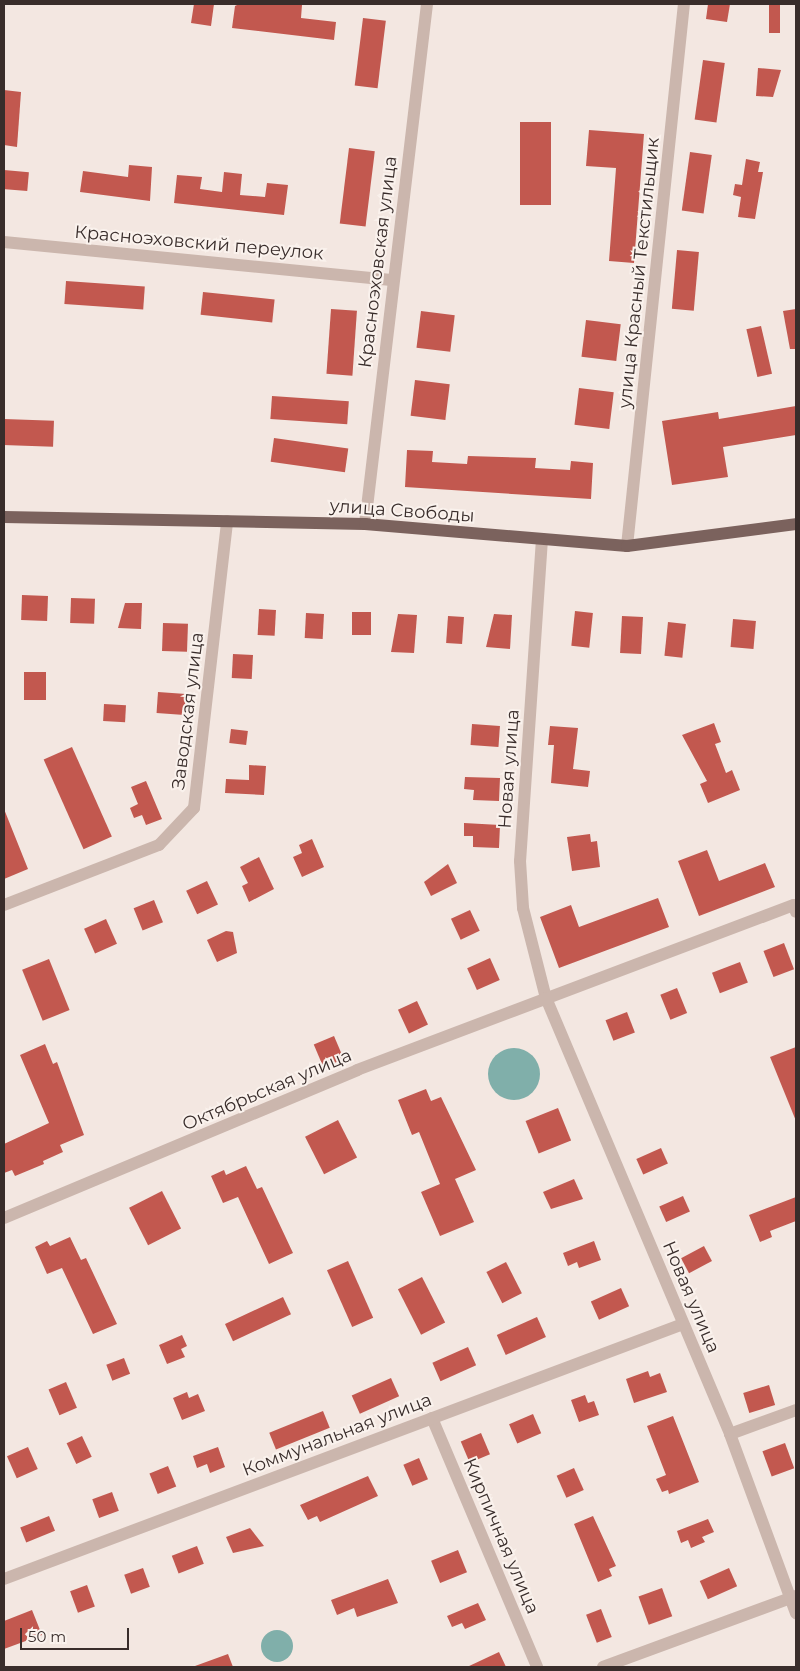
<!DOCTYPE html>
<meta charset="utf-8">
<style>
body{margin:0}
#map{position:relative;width:800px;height:1671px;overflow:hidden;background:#f3e7e1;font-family:Montserrat,sans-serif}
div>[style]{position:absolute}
.water>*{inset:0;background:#80afaa}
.round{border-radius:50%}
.building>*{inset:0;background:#c2584f;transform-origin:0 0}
.minor>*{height:12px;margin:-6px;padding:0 6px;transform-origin:6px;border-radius:6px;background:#cbb6ad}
.major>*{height:12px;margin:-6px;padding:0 6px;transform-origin:6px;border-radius:6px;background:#7b625d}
span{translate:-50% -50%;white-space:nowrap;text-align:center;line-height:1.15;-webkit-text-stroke:4px #faf2ed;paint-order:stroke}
.street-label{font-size:18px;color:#392d2b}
.frame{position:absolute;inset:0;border:5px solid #392d2b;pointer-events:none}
.scale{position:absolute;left:20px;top:1628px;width:109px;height:22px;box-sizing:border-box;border:2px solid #392d2b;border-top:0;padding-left:6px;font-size:15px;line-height:18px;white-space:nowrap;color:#392d2b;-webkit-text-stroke:4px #faf2ed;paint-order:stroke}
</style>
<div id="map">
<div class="water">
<div class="round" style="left:488px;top:1048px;width:52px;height:52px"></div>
<div class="round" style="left:261px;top:1630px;width:32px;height:32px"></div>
</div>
<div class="building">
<div style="clip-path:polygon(194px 4px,214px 4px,211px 26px,191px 23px)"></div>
<div style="clip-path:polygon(239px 4px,302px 5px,301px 18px,336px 22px,334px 40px,232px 28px,235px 6px)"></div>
<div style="clip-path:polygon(708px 4px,730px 4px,727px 22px,706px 19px)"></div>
<div style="left:769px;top:4px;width:11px;height:29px"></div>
<div style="left:363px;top:18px;width:23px;height:68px;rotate:7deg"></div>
<div style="left:703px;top:60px;width:22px;height:60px;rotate:8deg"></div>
<div style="clip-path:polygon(758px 68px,781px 70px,773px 97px,756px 96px)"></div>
<div style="clip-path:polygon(4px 90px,21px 92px,17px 147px,4px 145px)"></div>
<div style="left:520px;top:122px;width:31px;height:83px"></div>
<div style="clip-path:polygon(589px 130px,644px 134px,634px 263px,609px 261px,616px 168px,586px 166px)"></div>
<div style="left:349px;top:148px;width:26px;height:76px;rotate:7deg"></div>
<div style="left:690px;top:152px;width:22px;height:59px;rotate:8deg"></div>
<div style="clip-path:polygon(746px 159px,760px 162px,758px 172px,763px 172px,755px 219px,738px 217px,741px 197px,733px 195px,735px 184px,742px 185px)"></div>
<div style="clip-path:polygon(129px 165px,152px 167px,150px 201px,80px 192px,83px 171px,128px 177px)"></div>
<div style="left:4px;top:170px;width:25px;height:19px;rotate:5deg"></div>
<div style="clip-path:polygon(224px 172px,242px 174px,240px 195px,265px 197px,267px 183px,288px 185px,284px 215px,174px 203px,177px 175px,202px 177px,200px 189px,222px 192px)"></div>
<div style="left:677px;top:250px;width:22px;height:59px;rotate:5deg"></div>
<div style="left:66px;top:281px;width:79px;height:23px;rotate:4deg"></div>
<div style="left:203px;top:292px;width:72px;height:23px;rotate:6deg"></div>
<div style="left:331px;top:309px;width:26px;height:65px;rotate:4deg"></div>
<div style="clip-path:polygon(796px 309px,796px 349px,790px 349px,783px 311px)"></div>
<div style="left:421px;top:311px;width:34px;height:37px;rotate:7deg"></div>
<div style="left:586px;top:320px;width:35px;height:37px;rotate:7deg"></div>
<div style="left:761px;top:326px;width:49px;height:15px;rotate:77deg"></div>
<div style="left:415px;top:380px;width:35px;height:36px;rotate:7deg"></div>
<div style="left:579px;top:388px;width:35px;height:37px;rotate:7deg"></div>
<div style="left:272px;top:396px;width:77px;height:23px;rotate:4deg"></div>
<div style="clip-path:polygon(796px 406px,796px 435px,723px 447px,728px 477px,672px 485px,662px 421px,718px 412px,719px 419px)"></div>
<div style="left:4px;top:419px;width:50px;height:26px;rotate:2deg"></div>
<div style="left:274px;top:438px;width:75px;height:24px;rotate:8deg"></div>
<div style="clip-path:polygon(407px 450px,433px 451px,432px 462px,467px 464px,468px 456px,536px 458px,535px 468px,570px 470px,571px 461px,593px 463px,591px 499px,405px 487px)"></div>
<div style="left:22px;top:595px;width:26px;height:25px;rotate:2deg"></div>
<div style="left:71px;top:598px;width:24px;height:25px;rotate:2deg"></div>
<div style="clip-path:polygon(125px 603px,142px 603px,141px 629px,118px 628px)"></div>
<div style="left:259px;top:609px;width:17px;height:26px;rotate:3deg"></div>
<div style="left:575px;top:611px;width:18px;height:35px;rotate:6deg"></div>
<div style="left:352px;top:612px;width:19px;height:23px"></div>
<div style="left:306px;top:613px;width:18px;height:25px;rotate:3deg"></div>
<div style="clip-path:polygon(398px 614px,417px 615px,414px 653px,391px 652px)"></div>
<div style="clip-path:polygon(494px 614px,512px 615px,510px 649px,486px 647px)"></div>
<div style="left:448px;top:616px;width:16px;height:27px;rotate:4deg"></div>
<div style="left:622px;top:616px;width:21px;height:37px;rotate:3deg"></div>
<div style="left:733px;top:619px;width:23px;height:28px;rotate:5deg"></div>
<div style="left:668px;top:622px;width:18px;height:34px;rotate:6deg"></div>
<div style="left:163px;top:623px;width:25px;height:28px;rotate:2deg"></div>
<div style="left:233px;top:654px;width:20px;height:24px;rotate:3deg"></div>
<div style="left:24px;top:672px;width:22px;height:28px"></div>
<div style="left:158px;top:692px;width:28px;height:21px;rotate:4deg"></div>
<div style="left:104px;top:704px;width:22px;height:17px;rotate:3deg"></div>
<div style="clip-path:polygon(714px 723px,721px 742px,715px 744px,726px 773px,732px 770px,740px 790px,708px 803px,700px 784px,707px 781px,682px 735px)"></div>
<div style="left:472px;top:724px;width:28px;height:21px;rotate:4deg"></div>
<div style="clip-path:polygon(550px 726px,578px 728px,573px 769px,590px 771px,588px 787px,551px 783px,554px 745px,548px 745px)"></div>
<div style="left:231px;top:729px;width:17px;height:14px;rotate:7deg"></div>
<div style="left:72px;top:747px;width:98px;height:31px;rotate:66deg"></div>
<div style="clip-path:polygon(249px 765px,266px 766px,264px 795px,225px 793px,226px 779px,249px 780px)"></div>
<div style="clip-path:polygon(465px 777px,500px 778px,499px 801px,473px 800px,474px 790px,464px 789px)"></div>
<div style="clip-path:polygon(146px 781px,162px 819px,146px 825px,142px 815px,134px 818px,130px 808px,138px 804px,131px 787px)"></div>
<div style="clip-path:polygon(4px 809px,28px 869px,4px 879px)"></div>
<div style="clip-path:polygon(464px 823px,500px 825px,499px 848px,473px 847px,473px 836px,464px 836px)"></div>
<div style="clip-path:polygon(590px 834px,591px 842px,597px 841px,600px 867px,572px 871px,567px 837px)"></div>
<div style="clip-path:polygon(312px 839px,324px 867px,302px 877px,293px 857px,302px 853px,299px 845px)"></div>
<div style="clip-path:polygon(707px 850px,719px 881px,765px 863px,775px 887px,699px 916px,678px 861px)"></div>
<div style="clip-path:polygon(259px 857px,274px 889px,249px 902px,242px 886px,248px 883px,240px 867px)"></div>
<div style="clip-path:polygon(448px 864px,457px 883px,431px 896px,424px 882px)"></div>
<div style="left:207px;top:881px;width:26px;height:23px;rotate:65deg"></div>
<div style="clip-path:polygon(658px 898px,669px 927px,559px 968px,540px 917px,571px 905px,579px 927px)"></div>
<div style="left:154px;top:900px;width:24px;height:22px;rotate:68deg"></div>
<div style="left:470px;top:910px;width:23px;height:21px;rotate:65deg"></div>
<div style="left:106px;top:919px;width:27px;height:24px;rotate:66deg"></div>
<div style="clip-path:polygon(226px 931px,233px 932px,237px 953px,217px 962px,207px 940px)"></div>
<div style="left:784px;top:943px;width:28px;height:22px;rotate:69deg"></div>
<div style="left:490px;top:958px;width:24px;height:25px;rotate:66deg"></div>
<div style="left:49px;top:959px;width:55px;height:29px;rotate:68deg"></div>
<div style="left:740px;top:962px;width:22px;height:30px;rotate:69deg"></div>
<div style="left:677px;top:988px;width:27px;height:18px;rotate:68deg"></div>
<div style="left:417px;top:1001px;width:26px;height:21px;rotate:65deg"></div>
<div style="left:627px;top:1012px;width:22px;height:23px;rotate:69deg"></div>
<div style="left:334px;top:1036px;width:25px;height:22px;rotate:67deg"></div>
<div style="clip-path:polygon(45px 1044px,53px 1064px,57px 1062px,84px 1135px,60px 1145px,63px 1152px,43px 1161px,44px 1164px,15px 1176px,12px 1170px,4px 1173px,4px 1144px,49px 1123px,20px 1055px)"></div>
<div style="clip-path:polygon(796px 1047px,796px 1121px,770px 1057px)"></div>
<div style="clip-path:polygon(426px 1089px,431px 1101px,441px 1097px,476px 1170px,455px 1179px,474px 1222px,440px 1236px,421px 1192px,440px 1184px,419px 1132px,412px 1135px,398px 1100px)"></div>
<div style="left:558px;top:1108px;width:35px;height:35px;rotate:68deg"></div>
<div style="left:338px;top:1120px;width:42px;height:37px;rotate:63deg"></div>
<div style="left:661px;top:1148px;width:17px;height:27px;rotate:66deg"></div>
<div style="clip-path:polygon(246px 1166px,257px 1189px,262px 1187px,293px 1253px,269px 1264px,238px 1197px,223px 1203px,211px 1176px,224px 1170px,226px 1175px)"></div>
<div style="clip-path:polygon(574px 1179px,583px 1199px,551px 1209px,543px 1192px)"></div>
<div style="left:162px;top:1191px;width:42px;height:37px;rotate:63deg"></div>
<div style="left:683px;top:1196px;width:17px;height:26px;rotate:66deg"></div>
<div style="clip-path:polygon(796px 1197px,796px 1221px,770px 1231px,772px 1237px,760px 1242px,749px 1215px)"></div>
<div style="clip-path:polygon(70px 1237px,81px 1260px,86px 1258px,117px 1324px,93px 1334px,62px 1268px,47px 1274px,35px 1247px,47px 1241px,50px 1246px)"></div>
<div style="clip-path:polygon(594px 1241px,601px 1260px,579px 1268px,577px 1262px,568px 1266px,563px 1253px)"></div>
<div style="left:704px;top:1246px;width:17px;height:26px;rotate:62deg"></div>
<div style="left:348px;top:1261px;width:62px;height:23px;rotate:66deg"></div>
<div style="left:506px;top:1262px;width:35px;height:22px;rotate:63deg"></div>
<div style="left:422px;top:1277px;width:51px;height:27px;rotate:63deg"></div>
<div style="left:621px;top:1288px;width:20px;height:33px;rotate:66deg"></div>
<div style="left:283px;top:1297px;width:19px;height:64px;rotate:65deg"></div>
<div style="left:537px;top:1317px;width:22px;height:44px;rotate:66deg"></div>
<div style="clip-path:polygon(182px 1335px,187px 1346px,181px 1349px,185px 1357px,167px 1364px,159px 1345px)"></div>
<div style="left:468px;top:1347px;width:20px;height:39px;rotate:66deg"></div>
<div style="left:124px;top:1358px;width:17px;height:19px;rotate:69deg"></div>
<div style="clip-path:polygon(648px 1371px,650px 1377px,660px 1373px,667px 1392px,634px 1403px,626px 1379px)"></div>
<div style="left:391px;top:1378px;width:20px;height:43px;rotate:66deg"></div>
<div style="left:66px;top:1382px;width:28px;height:19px;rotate:67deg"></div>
<div style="left:769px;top:1385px;width:21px;height:27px;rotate:73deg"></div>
<div style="clip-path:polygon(187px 1392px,189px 1398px,198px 1394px,205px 1411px,182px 1420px,173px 1398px)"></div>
<div style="clip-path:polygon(585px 1395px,588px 1403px,594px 1401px,599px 1415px,579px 1422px,571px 1400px)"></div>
<div style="left:323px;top:1411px;width:18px;height:58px;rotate:68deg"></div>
<div style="left:533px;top:1414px;width:21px;height:26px;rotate:67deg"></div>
<div style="clip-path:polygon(673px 1416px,699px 1482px,669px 1494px,668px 1490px,662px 1492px,656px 1479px,666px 1475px,647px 1426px)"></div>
<div style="left:481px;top:1433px;width:23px;height:22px;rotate:67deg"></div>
<div style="left:82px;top:1436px;width:23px;height:17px;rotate:65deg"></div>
<div style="left:785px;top:1443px;width:27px;height:24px;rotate:70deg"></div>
<div style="left:28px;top:1447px;width:24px;height:23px;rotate:66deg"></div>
<div style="clip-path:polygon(218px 1447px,225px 1467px,210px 1473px,207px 1464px,197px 1468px,193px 1456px)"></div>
<div style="left:419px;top:1458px;width:23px;height:17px;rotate:67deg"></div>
<div style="left:168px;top:1466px;width:22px;height:20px;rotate:68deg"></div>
<div style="left:574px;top:1468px;width:24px;height:19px;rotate:66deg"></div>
<div style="clip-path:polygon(368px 1476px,378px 1496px,320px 1522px,317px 1516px,308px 1520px,300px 1505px)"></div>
<div style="left:112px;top:1492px;width:20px;height:21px;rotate:70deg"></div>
<div style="left:49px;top:1516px;width:16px;height:31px;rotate:68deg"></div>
<div style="clip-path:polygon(593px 1516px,616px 1566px,609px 1569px,612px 1576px,598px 1582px,574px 1524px)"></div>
<div style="clip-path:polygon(708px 1519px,714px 1532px,702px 1537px,705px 1542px,691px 1548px,688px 1540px,681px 1543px,677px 1531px)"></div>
<div style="clip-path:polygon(250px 1528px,264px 1546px,233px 1553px,226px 1537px)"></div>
<div style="left:197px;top:1546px;width:19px;height:27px;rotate:69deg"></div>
<div style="left:458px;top:1550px;width:24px;height:29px;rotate:68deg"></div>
<div style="left:143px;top:1568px;width:20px;height:20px;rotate:70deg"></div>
<div style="left:729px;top:1568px;width:20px;height:32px;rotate:66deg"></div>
<div style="clip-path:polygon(388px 1579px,398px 1603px,357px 1617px,354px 1608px,337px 1615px,331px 1600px)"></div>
<div style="left:87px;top:1585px;width:23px;height:18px;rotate:70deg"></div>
<div style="left:662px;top:1588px;width:30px;height:25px;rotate:70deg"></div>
<div style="clip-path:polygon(478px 1603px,486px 1620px,465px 1629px,462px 1623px,452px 1627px,447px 1616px)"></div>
<div style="left:601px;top:1609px;width:30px;height:16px;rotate:69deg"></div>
<div style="clip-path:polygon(32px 1610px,42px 1635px,4px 1649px,4px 1621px)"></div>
<div style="clip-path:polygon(499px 1652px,506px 1667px,467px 1667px)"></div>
<div style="clip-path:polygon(228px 1654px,233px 1667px,195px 1667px,195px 1666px)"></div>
</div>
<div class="minor">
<div style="left:4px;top:242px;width:389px;rotate:5.6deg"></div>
<div style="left:365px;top:524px;width:524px;rotate:-83.2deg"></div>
<div style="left:542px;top:539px;width:323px;rotate:93.9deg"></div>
<div style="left:520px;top:861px;width:47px;rotate:86.3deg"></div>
<div style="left:523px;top:908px;width:93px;rotate:75.7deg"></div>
<div style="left:546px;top:998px;width:473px;rotate:67.1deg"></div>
<div style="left:730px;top:1434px;width:191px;rotate:69.8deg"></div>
<div style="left:627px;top:546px;width:545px;rotate:-84deg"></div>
<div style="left:4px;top:905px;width:166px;rotate:-21.2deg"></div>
<div style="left:159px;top:845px;width:51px;rotate:-46.6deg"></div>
<div style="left:194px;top:808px;width:289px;rotate:-83.4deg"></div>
<div style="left:4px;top:1218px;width:383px;rotate:-22.7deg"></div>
<div style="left:357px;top:1070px;width:467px;rotate:-20.7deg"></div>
<div style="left:794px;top:905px;width:7px;rotate:74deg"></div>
<div style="left:432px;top:1418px;width:270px;rotate:67.1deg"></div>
<div style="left:730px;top:1434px;width:70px;rotate:-20deg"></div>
<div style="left:4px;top:1579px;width:725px;rotate:-20.58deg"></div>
<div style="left:603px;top:1667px;width:206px;rotate:-20.2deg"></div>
</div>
<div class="major">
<div style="left:4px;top:517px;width:361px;rotate:1.1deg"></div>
<div style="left:365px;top:524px;width:263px;rotate:4.8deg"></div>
<div style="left:627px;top:546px;width:170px;rotate:-7.4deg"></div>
</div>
<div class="street-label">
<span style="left:199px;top:243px;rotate:5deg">Красноэховский переулок</span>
<span style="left:378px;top:262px;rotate:-83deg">Красноэховская улица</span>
<span style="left:639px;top:273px;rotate:-84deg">улица Красный Текстильщик</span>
<span style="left:402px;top:511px;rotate:4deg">улица Свободы</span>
<span style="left:188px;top:711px;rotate:-83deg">Заводская улица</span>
<span style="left:509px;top:769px;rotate:-86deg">Новая улица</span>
<span style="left:267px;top:1090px;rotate:-23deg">Октябрьская улица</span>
<span style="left:691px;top:1297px;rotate:67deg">Новая улица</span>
<span style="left:337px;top:1435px;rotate:-21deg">Коммунальная улица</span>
<span style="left:501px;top:1536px;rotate:67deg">Кирпичная улица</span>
</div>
<div class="frame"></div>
<div class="scale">50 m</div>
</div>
